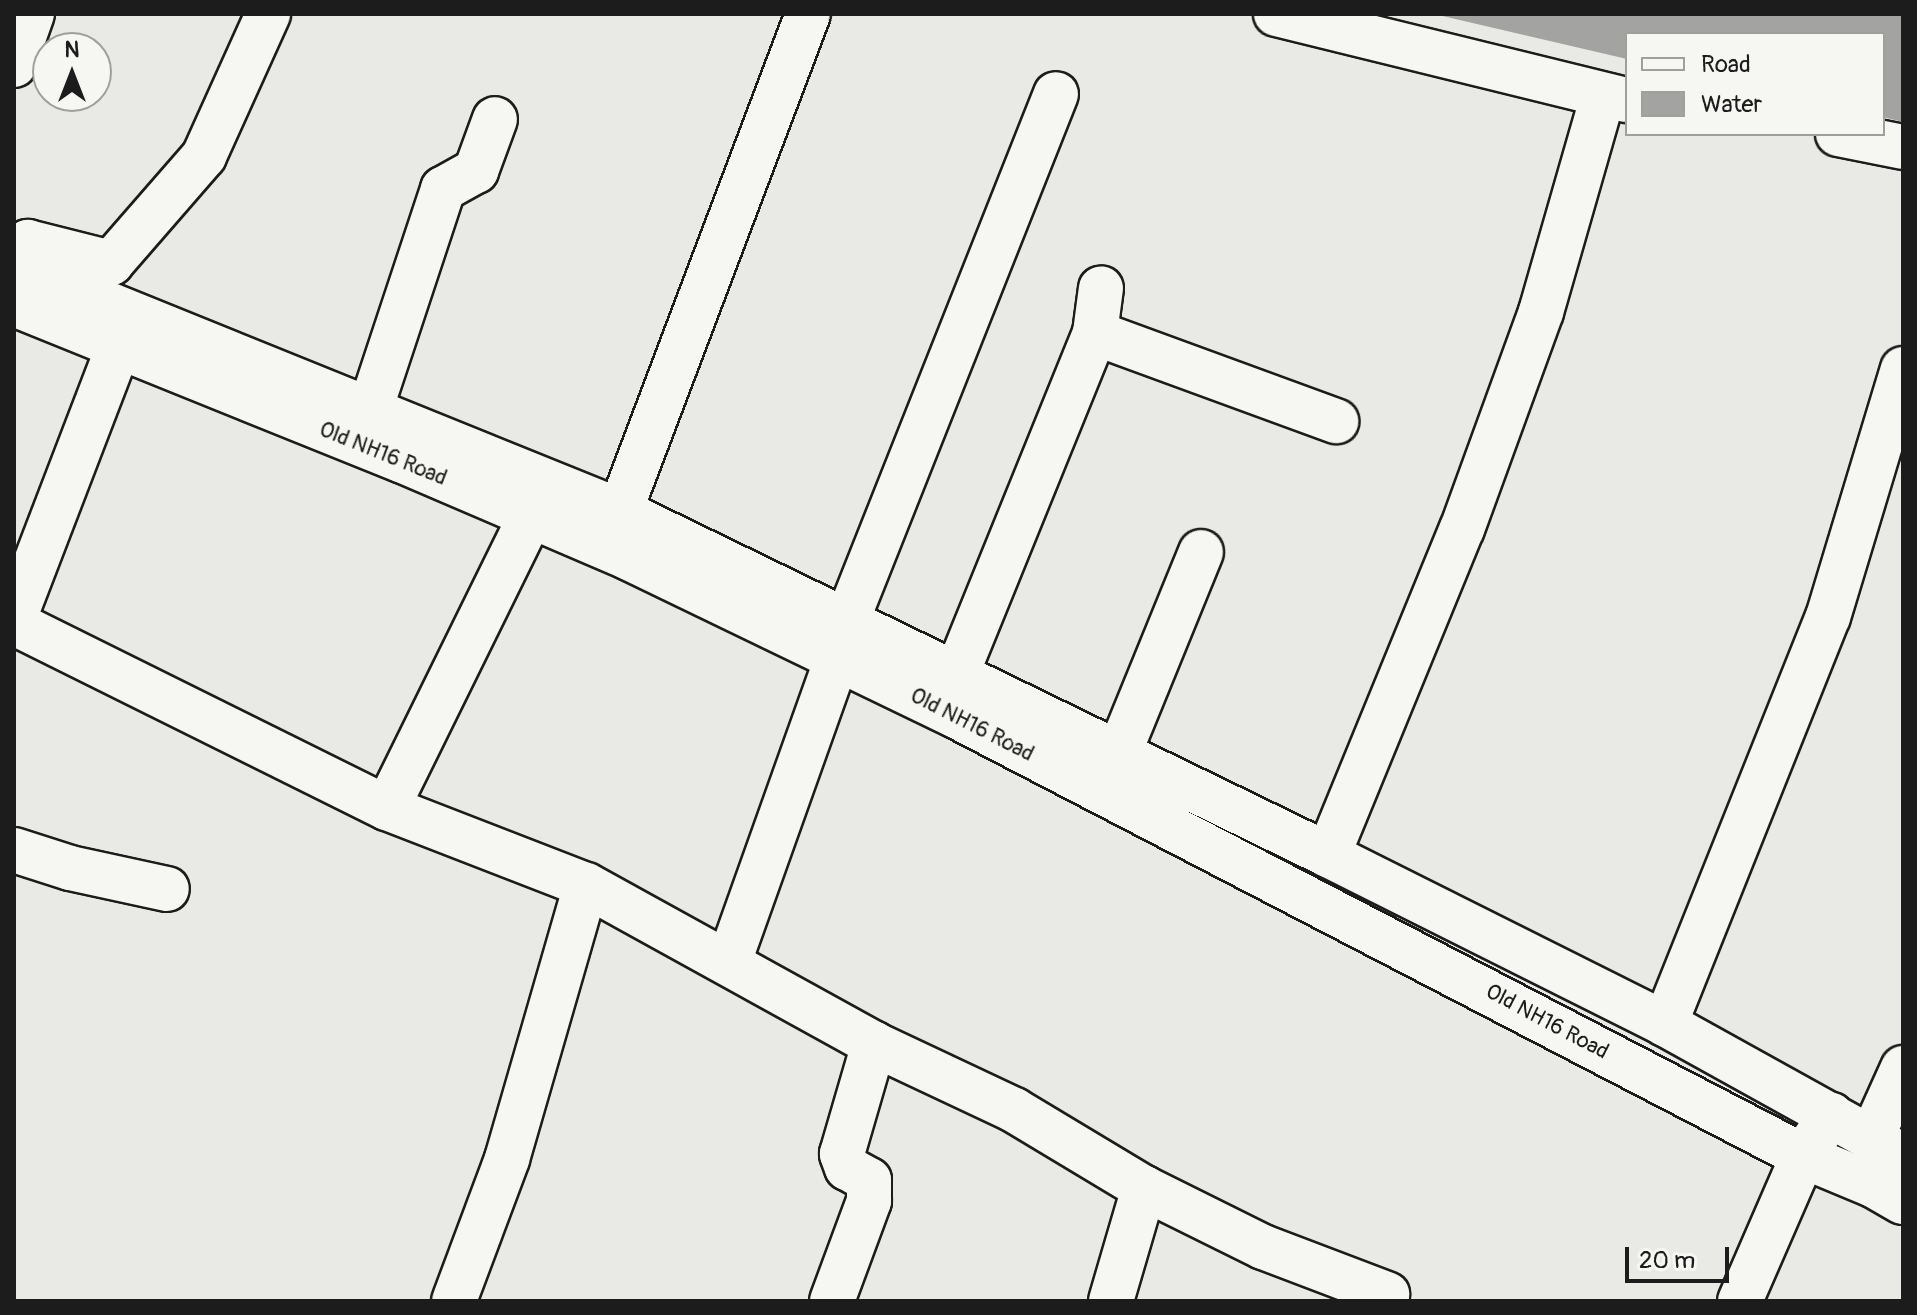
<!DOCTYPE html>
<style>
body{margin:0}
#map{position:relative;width:1917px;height:1315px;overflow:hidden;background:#e9e9e5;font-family:Pangolin,sans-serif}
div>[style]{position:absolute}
.water>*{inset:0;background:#a3a3a1}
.roads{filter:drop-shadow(2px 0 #1c1c1c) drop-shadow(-2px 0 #1c1c1c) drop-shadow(0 2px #1c1c1c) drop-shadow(0 -2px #1c1c1c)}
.minor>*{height:44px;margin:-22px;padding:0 22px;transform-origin:22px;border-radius:22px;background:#f6f6f2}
.major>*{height:44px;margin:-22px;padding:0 22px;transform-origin:22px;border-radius:22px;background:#f6f6f2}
span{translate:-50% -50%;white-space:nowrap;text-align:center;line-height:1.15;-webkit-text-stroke:6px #f6f6f2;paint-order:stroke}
.street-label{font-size:22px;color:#1c1c1c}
.frame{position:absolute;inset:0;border:16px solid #1c1c1c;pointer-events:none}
.legend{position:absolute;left:1625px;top:32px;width:260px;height:104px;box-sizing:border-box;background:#f6f6f2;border:2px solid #9f9f9c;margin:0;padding:10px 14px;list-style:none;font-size:24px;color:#1c1c1c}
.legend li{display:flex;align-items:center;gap:16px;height:40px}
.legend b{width:40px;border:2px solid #9f9f9c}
.north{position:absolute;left:32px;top:32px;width:80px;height:80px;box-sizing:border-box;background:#f6f6f2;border:2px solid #9f9f9c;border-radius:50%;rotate:0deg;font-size:22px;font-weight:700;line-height:32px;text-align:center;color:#1c1c1c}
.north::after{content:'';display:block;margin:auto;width:28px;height:36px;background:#1c1c1c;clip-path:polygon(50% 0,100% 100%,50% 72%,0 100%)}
.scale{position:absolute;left:1625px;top:1247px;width:104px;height:36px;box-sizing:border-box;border:4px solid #1c1c1c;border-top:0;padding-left:10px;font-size:24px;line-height:28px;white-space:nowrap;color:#1c1c1c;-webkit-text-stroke:6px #f6f6f2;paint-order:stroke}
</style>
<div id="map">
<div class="water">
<div style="clip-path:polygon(1434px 14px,1903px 14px,1903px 122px,1883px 117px,1883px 34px,1627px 34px,1627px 59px)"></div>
</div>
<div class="roads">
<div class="minor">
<div style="left:1276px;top:14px;width:361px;rotate:13.8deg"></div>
<div style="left:14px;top:65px;width:54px;rotate:-70.6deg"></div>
<div style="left:1838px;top:134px;width:66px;rotate:11.3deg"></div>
<div style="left:14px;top:266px;width:28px;rotate:-60deg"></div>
<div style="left:28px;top:242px;width:86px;rotate:14.2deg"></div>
<div style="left:111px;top:263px;width:142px;rotate:-49deg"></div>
<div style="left:204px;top:156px;width:156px;rotate:-65.7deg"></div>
<div style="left:1095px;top:333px;width:257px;rotate:20.1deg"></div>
<div style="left:371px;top:407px;width:230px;rotate:-71.7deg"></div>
<div style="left:443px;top:189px;width:38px;rotate:-29deg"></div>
<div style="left:476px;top:171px;width:55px;rotate:-69.9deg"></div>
<div style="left:620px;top:511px;width:531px;rotate:-69.28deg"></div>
<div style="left:14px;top:619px;width:292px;rotate:-69deg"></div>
<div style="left:14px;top:623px;width:416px;rotate:26.4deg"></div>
<div style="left:387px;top:808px;width:213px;rotate:21.2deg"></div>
<div style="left:586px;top:885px;width:329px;rotate:28.9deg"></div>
<div style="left:874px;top:1044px;width:155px;rotate:25.2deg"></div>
<div style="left:1014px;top:1110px;width:152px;rotate:31deg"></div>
<div style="left:1144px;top:1188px;width:133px;rotate:26.4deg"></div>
<div style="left:1263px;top:1247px;width:133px;rotate:20.8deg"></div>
<div style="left:846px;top:623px;width:569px;rotate:-68.35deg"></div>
<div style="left:957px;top:673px;width:367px;rotate:-67.9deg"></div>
<div style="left:1095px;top:333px;width:45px;rotate:-82.4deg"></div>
<div style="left:1119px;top:753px;width:217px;rotate:-67.8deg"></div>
<div style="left:387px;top:808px;width:326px;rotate:-63.8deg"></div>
<div style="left:14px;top:850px;width:59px;rotate:17.8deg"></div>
<div style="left:70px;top:868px;width:99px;rotate:12.2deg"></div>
<div style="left:1328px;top:855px;width:352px;rotate:-67.7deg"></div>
<div style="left:1462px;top:529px;width:231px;rotate:-70deg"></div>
<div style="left:1541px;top:312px;width:225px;rotate:-74deg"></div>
<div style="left:729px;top:962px;width:322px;rotate:-70.4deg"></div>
<div style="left:1665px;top:1024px;width:438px;rotate:-68.2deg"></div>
<div style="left:1828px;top:617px;width:259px;rotate:-73.2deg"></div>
<div style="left:1871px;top:1139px;width:78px;rotate:-65.7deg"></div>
<div style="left:454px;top:1301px;width:152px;rotate:-69.5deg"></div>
<div style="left:507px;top:1159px;width:285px;rotate:-73.9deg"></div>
<div style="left:832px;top:1301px;width:107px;rotate:-69.7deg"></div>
<div style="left:869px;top:1201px;width:21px;rotate:-90deg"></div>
<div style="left:869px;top:1180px;width:25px;rotate:-151deg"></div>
<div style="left:847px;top:1168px;width:15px;rotate:-110deg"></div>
<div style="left:842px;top:1154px;width:115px;rotate:-73.8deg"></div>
<div style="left:1111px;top:1301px;width:118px;rotate:-73.7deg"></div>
<div style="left:1740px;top:1301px;width:158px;rotate:-66.5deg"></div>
<div style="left:1803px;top:1156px;width:50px;rotate:-55.7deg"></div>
</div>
<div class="major">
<div style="left:14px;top:266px;width:654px;rotate:22.01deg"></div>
<div style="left:620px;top:511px;width:787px;rotate:25.91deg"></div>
<div style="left:1328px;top:855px;width:377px;rotate:26.6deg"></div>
<div style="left:1665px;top:1024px;width:272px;rotate:29deg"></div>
<div style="left:14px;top:304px;width:419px;rotate:22deg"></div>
<div style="left:403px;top:461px;width:246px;rotate:23.2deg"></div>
<div style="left:629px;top:558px;width:363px;rotate:25.8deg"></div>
<div style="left:956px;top:716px;width:954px;rotate:27.45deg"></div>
<div style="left:1803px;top:1156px;width:76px;rotate:22.5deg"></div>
<div style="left:1873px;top:1185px;width:34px;rotate:30deg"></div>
</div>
</div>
<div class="street-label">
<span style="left:383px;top:454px;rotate:22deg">Old NH16 Road</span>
<span style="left:972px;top:725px;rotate:27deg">Old NH16 Road</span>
<span style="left:1547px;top:1022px;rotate:28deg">Old NH16 Road</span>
</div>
<div class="frame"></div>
<ul class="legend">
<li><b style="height:10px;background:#f6f6f2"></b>Road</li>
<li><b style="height:22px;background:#a3a3a1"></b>Water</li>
</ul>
<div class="north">N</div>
<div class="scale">20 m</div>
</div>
